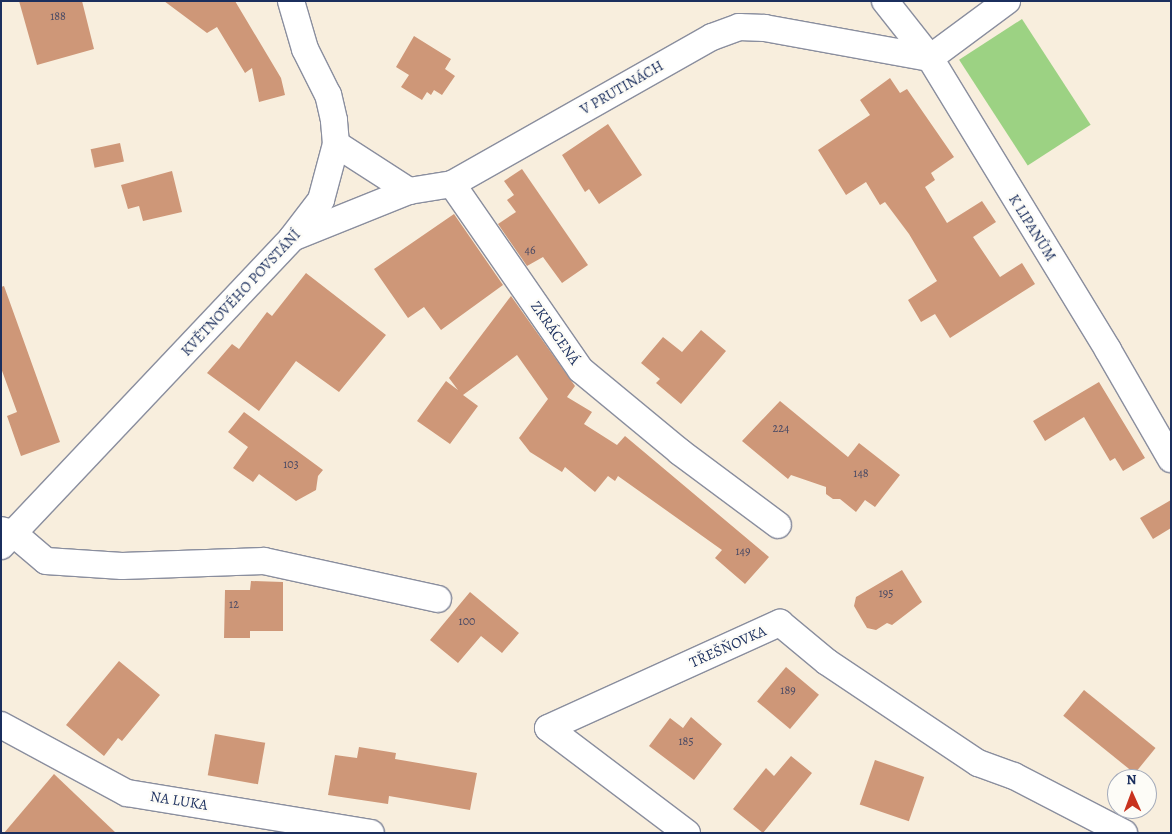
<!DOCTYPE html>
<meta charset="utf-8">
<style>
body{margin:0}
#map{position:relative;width:1172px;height:834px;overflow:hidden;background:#f8eedd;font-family:Alegreya,serif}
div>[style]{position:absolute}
.green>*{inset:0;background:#9cd283;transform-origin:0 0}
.building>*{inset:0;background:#ce9778;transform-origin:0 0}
.roads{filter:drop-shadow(1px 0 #8a8e9e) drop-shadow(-1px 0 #8a8e9e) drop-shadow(0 1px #8a8e9e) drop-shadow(0 -1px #8a8e9e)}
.minor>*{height:26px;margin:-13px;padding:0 13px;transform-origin:13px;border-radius:13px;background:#fff}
span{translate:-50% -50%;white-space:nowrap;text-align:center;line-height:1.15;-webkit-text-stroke:4.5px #fdfcf7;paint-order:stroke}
.number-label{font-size:12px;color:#484964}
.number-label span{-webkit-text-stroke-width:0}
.street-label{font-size:15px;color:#1b2f5e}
.frame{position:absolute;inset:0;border:2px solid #1b2f5e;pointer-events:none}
.north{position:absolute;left:1107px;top:769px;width:50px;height:50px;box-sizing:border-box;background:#fdfcf7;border:1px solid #a3aaba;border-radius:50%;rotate:358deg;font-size:14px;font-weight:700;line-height:20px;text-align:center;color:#1b2f5e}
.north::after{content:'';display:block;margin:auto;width:18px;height:22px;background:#c8321e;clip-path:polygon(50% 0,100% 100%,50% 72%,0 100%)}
</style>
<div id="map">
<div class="green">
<div style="left:1022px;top:19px;width:126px;height:75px;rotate:57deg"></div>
</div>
<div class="building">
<div style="clip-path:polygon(19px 1px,82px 1px,94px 49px,37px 65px)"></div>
<div style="clip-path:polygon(164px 1px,235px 1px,281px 78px,285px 95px,259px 102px,252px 68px,245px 73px,217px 27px,207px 33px)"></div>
<div style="clip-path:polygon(414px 36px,451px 59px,445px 69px,455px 76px,442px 95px,434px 90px,431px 95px,427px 92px,422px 100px,401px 87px,409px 75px,396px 67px)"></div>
<div style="clip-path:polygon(890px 78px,900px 93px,907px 89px,954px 157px,931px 173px,935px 180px,925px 187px,947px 223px,982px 201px,996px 222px,973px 237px,1000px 277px,1022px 263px,1035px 284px,950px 338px,935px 314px,921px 322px,908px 300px,937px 281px,909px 234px,885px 202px,880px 205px,866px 182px,846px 195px,818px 150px,870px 115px,860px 100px)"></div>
<div style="clip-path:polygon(608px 124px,642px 175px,599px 204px,589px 189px,585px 192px,562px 155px)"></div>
<div style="left:120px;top:143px;width:19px;height:30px;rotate:78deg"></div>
<div style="clip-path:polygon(522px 169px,588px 265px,562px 283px,543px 257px,527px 266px,498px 224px,516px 212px,507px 200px,514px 195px,504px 181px)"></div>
<div style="clip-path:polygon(172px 171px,182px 212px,143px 221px,139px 206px,128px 209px,121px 185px)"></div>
<div style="clip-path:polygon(454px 214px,503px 285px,441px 330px,424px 307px,408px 318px,374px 269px)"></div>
<div style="clip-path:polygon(306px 273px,386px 335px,339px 392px,296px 361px,259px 411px,207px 373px,232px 344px,239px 349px,267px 312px,272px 316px)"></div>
<div style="clip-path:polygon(4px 286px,60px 442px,21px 456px,7px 416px,17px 412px,1px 368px,1px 287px)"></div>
<div style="clip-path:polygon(511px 296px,575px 386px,567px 397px,592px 412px,584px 424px,617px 445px,625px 436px,769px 557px,745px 584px,715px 558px,722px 550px,618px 476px,615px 481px,608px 476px,595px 492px,565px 467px,562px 472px,530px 452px,519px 438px,548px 399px,517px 355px,463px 395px,478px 406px,450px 444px,417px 421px,446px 381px,458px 390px,449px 378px)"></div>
<div style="clip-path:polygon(701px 330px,726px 351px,681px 404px,656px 383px,660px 379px,641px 363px,663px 337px,682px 352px)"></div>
<div style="clip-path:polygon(1099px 382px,1145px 458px,1123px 471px,1115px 458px,1110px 461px,1084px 417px,1045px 441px,1033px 421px)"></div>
<div style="clip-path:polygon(780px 401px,848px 457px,859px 443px,900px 475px,875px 507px,865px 500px,856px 512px,840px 499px,833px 499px,826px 494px,826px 487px,791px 475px,788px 479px,742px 441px)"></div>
<div style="clip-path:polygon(244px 412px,323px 470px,318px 476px,316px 490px,296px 501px,259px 474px,253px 482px,233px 468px,248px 447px,228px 432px)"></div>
<div style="clip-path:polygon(1171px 500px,1171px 528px,1153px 539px,1140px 518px)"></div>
<div style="clip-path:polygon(902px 570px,922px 602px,892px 625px,887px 623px,876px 630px,867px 628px,854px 606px,856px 597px)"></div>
<div style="clip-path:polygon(251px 581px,283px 582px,283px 631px,250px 631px,250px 638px,224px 638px,225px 590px,250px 590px)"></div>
<div style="clip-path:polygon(470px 592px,519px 633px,502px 653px,481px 636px,458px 663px,430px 640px)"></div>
<div style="clip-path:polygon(119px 661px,160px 695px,122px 741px,118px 738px,104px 756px,66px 725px)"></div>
<div style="left:786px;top:667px;width:43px;height:45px;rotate:40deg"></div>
<div style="left:1084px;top:690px;width:92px;height:33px;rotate:39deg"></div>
<div style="clip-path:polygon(691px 717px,722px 744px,694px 780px,649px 746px,670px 718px,683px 728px)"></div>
<div style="left:215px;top:734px;width:51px;height:42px;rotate:10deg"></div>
<div style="clip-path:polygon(359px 747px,396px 753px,395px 759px,477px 773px,470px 810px,389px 796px,388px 804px,328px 795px,335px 755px,357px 758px)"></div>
<div style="clip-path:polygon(791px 756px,812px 773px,763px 833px,733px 809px,766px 768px,774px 776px)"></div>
<div style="left:875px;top:760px;width:52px;height:47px;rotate:19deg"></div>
<div style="clip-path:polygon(54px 774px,116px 833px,4px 833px)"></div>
</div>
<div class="roads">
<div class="minor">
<div style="left:885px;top:1px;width:73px;rotate:51.7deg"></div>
<div style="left:930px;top:58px;width:342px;rotate:58.6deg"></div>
<div style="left:1108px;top:350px;width:126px;rotate:60deg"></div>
<div style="left:930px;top:58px;width:96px;rotate:-36.5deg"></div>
<div style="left:336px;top:144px;width:87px;rotate:32.8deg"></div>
<div style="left:452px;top:184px;width:226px;rotate:55.3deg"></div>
<div style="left:581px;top:370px;width:129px;rotate:39.6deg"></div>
<div style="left:680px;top:452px;width:122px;rotate:36.7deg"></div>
<div style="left:292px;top:238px;width:126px;rotate:-21.9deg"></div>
<div style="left:409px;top:191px;width:44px;rotate:-9.2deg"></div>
<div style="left:452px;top:184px;width:299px;rotate:-29.5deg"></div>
<div style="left:712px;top:37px;width:29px;rotate:-20deg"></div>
<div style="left:739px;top:27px;width:26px;rotate:2deg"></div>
<div style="left:765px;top:28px;width:168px;rotate:10.3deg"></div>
<div style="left:1px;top:530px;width:12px;rotate:14deg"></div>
<div style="left:13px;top:533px;width:43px;rotate:40.3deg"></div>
<div style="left:46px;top:561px;width:76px;rotate:3.8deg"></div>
<div style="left:122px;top:566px;width:142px;rotate:-2deg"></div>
<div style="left:264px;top:561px;width:178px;rotate:12.3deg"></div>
<div style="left:1px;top:546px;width:424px;rotate:-46.6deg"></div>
<div style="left:292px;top:238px;width:48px;rotate:-52.7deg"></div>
<div style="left:321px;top:200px;width:58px;rotate:-75deg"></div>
<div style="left:336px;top:144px;width:24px;rotate:-95deg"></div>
<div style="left:334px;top:120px;width:26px;rotate:-103deg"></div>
<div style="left:328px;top:95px;width:51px;rotate:-116.6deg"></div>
<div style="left:305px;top:49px;width:50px;rotate:-106.3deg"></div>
<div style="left:1px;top:725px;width:143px;rotate:28.4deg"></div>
<div style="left:127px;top:793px;width:247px;rotate:9.3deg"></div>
<div style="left:687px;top:833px;width:174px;rotate:-142.9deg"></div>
<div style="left:548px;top:728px;width:255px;rotate:-24.4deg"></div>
<div style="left:780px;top:623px;width:61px;rotate:39.7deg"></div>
<div style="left:827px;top:662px;width:182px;rotate:33.8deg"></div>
<div style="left:978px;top:763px;width:38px;rotate:20deg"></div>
<div style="left:1014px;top:776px;width:124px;rotate:27.4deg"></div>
</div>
</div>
<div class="number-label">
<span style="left:58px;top:17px">188</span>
<span style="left:530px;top:251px">46</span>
<span style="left:781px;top:429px">224</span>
<span style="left:291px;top:465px">103</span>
<span style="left:861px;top:474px">148</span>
<span style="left:743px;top:552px">149</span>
<span style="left:886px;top:594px">195</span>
<span style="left:234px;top:605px">12</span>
<span style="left:467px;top:622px">100</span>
<span style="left:788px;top:691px">189</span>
<span style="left:686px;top:742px">185</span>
</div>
<div class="street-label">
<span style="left:622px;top:88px;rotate:-30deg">V PRUTINÁCH</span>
<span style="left:1032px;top:228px;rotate:58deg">K LIPANŮM</span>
<span style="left:241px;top:293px;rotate:-47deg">KVĚTNOVÉHO POVSTÁNÍ</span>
<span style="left:555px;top:333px;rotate:55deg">ZKRÁCENÁ</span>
<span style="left:728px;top:647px;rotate:-24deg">TŘEŠŇOVKA</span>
<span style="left:179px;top:801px;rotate:9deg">NA LUKA</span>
</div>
<div class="frame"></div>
<div class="north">N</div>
</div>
